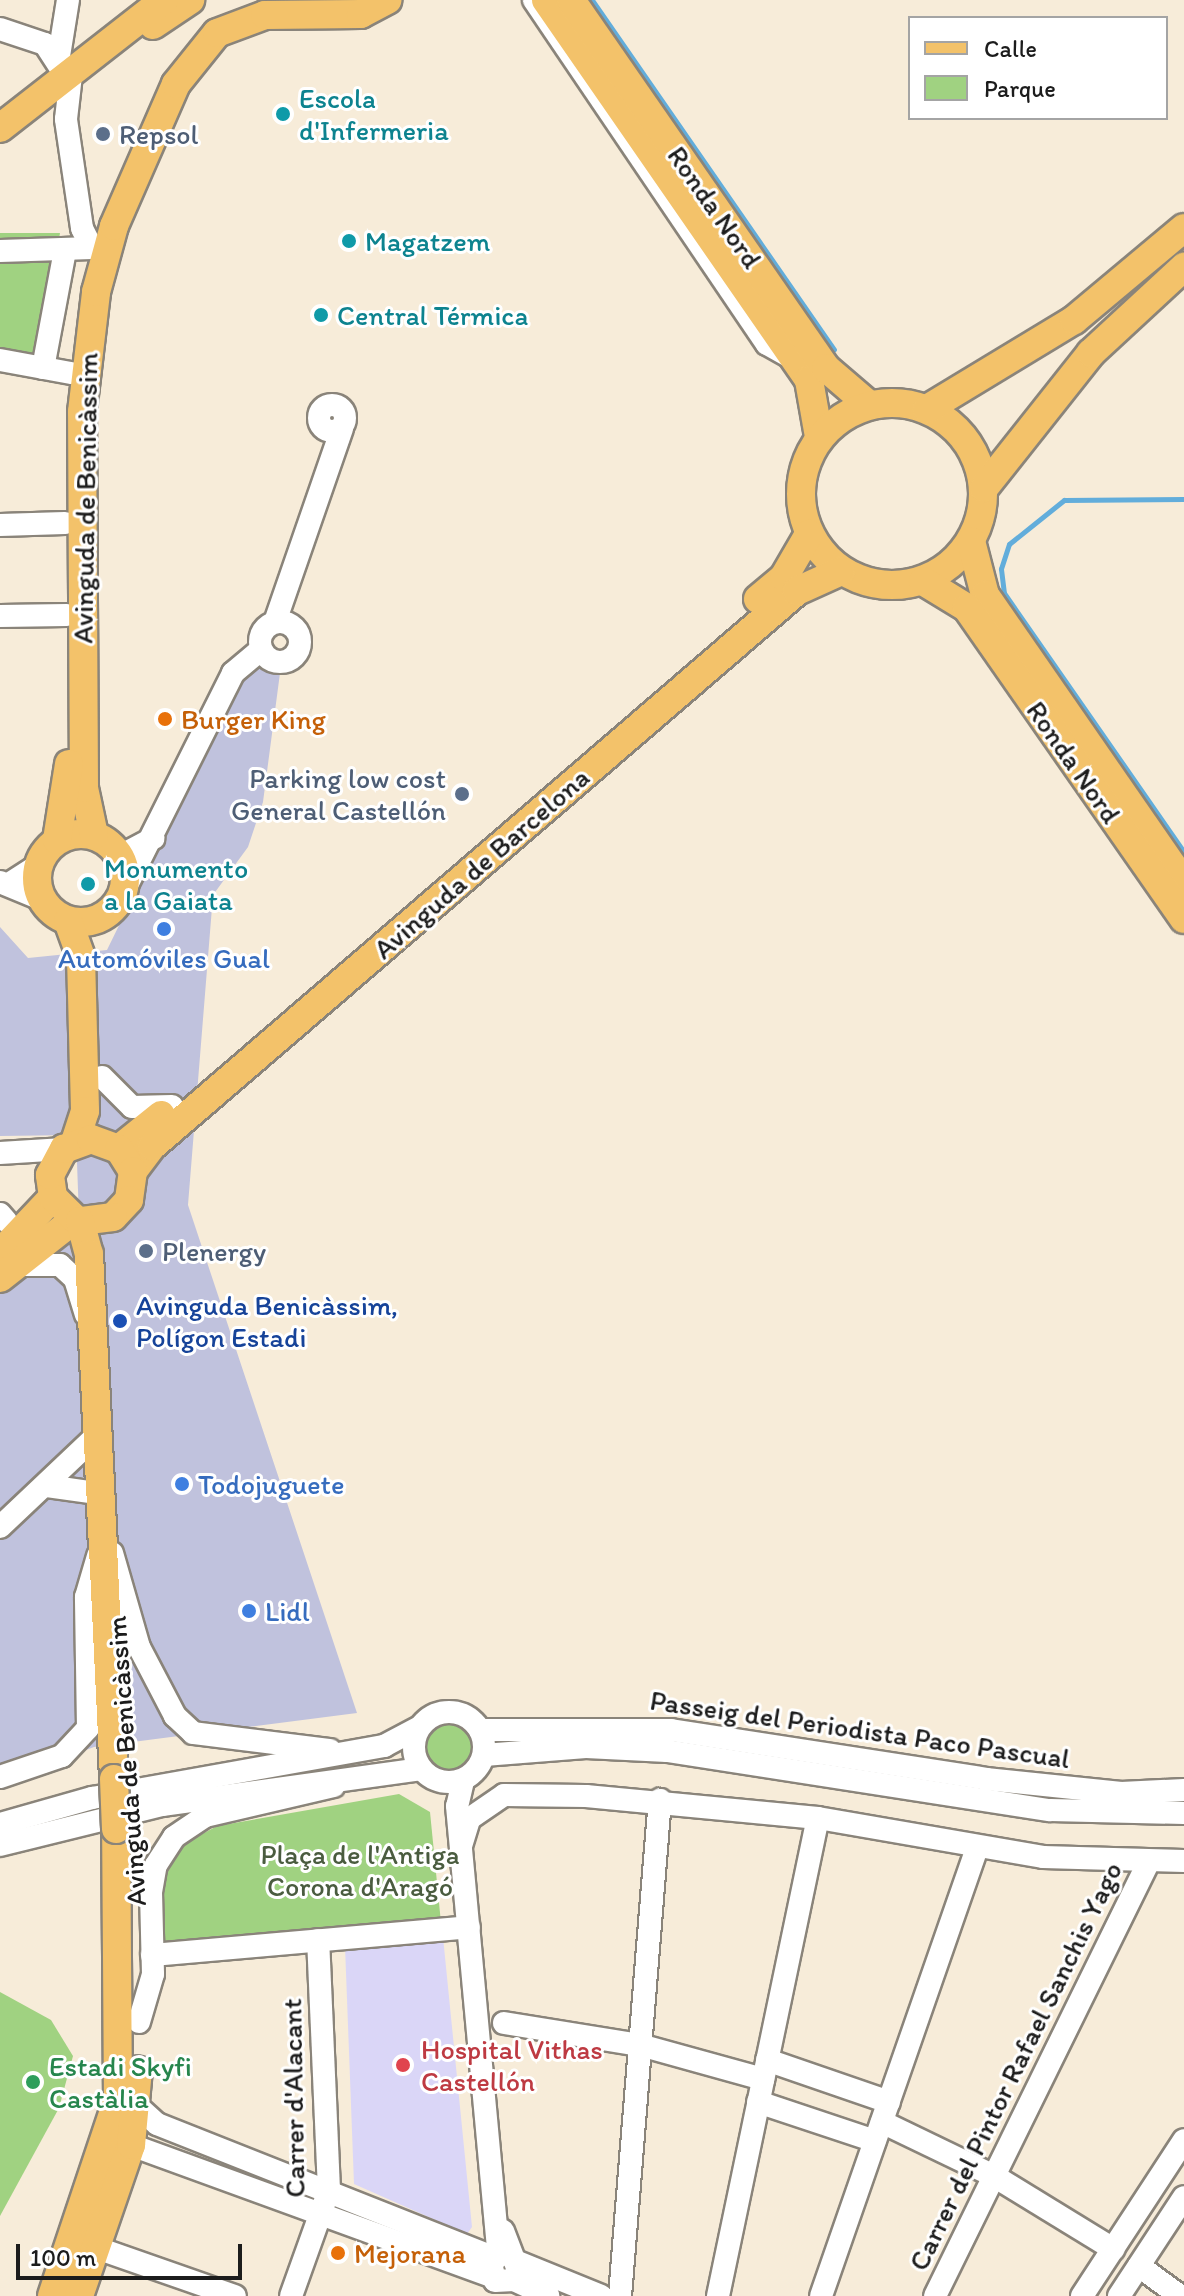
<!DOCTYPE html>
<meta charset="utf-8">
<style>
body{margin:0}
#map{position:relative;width:1184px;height:2296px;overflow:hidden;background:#f7ecd9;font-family:Itim,sans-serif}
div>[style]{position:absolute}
.built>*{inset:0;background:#dad6f7}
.industrial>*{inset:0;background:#c0c2dd}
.green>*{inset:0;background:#a0d281}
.round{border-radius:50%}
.stream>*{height:5px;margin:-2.5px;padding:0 2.5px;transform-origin:2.5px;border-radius:2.5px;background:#62addb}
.roads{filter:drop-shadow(2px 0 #8a847a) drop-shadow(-2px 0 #8a847a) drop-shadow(0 2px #8a847a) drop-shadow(0 -2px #8a847a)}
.minor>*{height:22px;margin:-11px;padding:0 11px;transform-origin:11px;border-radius:11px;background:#fff}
.minor>.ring{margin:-11px;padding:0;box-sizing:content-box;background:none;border:22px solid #fff;border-radius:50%}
.major>*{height:28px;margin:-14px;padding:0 14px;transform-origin:14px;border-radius:14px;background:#f3c26a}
.major>.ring{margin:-14px;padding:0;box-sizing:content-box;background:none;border:28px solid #f3c26a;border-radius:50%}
.bridges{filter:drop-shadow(2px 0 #8a847a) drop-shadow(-2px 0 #8a847a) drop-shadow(0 2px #8a847a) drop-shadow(0 -2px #8a847a)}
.major-bridge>*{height:28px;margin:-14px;padding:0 14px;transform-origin:14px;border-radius:14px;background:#f3c26a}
.dots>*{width:22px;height:22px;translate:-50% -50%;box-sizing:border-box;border:4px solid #fff;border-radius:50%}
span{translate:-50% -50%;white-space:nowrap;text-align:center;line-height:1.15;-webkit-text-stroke:6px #fff;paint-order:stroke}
.culture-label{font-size:28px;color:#0d838f}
.left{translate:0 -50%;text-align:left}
.service-label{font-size:28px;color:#4e5e75}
.right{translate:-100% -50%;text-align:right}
.street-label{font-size:28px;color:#1c1c1c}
.food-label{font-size:28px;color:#c56008}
.shop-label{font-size:28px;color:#366cbe}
.transit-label{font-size:28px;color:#164399}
.park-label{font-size:28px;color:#4a5c3f}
.health-label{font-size:28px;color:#be3a42}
.leisure-label{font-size:28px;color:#27864d}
.legend{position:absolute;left:908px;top:16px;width:260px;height:104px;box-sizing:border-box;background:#fff;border:2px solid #a4a4a4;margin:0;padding:10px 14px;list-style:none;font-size:24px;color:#1c1c1c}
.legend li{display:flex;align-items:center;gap:16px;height:40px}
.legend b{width:40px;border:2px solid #a4a4a4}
.scale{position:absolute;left:16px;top:2244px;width:226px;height:36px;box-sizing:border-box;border:4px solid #1c1c1c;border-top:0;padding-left:10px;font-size:24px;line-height:28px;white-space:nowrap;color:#1c1c1c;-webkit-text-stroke:6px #fff;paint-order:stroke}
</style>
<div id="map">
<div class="built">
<div style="clip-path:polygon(443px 1937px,472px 2227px,467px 2234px,354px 2184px,345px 1946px)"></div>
</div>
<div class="industrial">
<div style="clip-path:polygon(247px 663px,280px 673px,263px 802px,248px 847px,213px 895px,188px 1205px,357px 1713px,94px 1747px,0 1782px,0 1288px,79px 1218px,76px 1135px,0 1136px,0 927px,28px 958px,107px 950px)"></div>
</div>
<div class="green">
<div style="clip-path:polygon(0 233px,60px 233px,38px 361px,0 354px)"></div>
<div class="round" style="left:424px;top:1723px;width:50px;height:50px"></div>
<div style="clip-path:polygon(399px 1794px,430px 1812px,442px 1933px,164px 1958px,163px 1881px,182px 1845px,217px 1826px)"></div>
<div style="clip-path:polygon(0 1992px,51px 2020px,73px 2056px,59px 2108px,0 2216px)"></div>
</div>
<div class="stream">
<div style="left:592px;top:0;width:425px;rotate:55.3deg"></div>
<div style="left:1184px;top:499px;width:120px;rotate:179.5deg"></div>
<div style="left:1064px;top:500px;width:70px;rotate:141.3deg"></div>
<div style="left:1009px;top:544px;width:26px;rotate:108deg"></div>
<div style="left:1001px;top:569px;width:24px;rotate:83deg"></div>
<div style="left:1004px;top:593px;width:315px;rotate:55.2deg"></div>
</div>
<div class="roads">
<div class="minor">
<div style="left:534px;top:0;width:415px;rotate:55.9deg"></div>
<div style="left:767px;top:344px;width:31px;rotate:29deg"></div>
<div style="left:0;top:29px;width:47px;rotate:18.4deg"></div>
<div style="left:45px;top:44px;width:40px;rotate:57.1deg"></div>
<div style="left:59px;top:56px;width:57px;rotate:-80.9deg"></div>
<div style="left:0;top:251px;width:92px;rotate:-1.9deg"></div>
<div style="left:92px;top:248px;width:22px;rotate:-117deg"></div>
<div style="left:82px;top:228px;width:110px;rotate:-98.4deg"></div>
<div style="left:66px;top:119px;width:44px;rotate:-83.5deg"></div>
<div style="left:0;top:360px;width:72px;rotate:10.4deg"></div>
<div style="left:43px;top:368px;width:119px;rotate:-79.4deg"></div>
<div class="ring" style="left:319px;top:405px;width:4px;height:4px"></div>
<div style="left:0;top:525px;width:65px;rotate:-1.8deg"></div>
<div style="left:0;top:616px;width:67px;rotate:-0.9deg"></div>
<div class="ring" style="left:260px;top:622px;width:18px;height:18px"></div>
<div style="left:275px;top:622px;width:205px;rotate:-70.9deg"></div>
<div style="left:120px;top:856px;width:38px;rotate:-28deg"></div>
<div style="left:0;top:882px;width:44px;rotate:22.5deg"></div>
<div style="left:12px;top:882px;width:31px;rotate:-33deg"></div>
<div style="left:119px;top:901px;width:255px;rotate:-63.4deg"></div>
<div style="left:233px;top:673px;width:35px;rotate:-40deg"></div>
<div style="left:102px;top:1077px;width:42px;rotate:45deg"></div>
<div style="left:132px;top:1107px;width:40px;rotate:-1.4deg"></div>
<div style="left:0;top:1153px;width:64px;rotate:-3.6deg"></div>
<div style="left:0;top:1214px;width:9px;rotate:49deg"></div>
<div style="left:18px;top:1265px;width:42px"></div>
<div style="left:60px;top:1265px;width:21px;rotate:43deg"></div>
<div style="left:75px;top:1279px;width:37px;rotate:73deg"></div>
<div style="left:47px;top:1486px;width:49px;rotate:8.1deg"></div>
<div style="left:0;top:1527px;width:128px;rotate:-43.4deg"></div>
<div style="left:112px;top:1553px;width:98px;rotate:74deg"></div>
<div style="left:139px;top:1647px;width:78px;rotate:62.4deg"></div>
<div style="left:175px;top:1716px;width:25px;rotate:43deg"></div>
<div style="left:193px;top:1733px;width:138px;rotate:7.1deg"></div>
<div class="ring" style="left:414px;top:1712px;width:48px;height:48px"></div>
<div style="left:480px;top:1730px;width:191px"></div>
<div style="left:671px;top:1730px;width:319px;rotate:8.8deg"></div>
<div style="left:986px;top:1779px;width:136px;rotate:5.9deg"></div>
<div style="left:1121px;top:1793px;width:63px;rotate:-2.7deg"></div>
<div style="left:484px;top:1755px;width:102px;rotate:-4.5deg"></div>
<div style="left:586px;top:1747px;width:81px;rotate:2.8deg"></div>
<div style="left:667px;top:1751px;width:388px;rotate:8.8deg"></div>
<div style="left:1050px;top:1810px;width:134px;rotate:1.3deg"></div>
<div style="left:0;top:1777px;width:65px;rotate:-18.7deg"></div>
<div style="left:62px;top:1756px;width:38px;rotate:-47deg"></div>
<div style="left:88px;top:1728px;width:131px;rotate:-90.9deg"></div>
<div style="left:86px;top:1597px;width:43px;rotate:-73.7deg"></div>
<div style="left:463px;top:1781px;width:26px;rotate:103deg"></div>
<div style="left:457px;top:1806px;width:452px;rotate:84.7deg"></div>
<div style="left:0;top:1824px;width:96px;rotate:-15.8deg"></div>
<div style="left:92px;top:1798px;width:297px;rotate:-10.1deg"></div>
<div style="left:384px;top:1746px;width:38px;rotate:-28deg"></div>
<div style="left:0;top:1845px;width:167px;rotate:-13.9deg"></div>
<div style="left:162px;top:1805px;width:260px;rotate:-7.9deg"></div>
<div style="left:461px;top:1846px;width:28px;rotate:-73deg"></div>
<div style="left:469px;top:1819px;width:42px;rotate:-34.4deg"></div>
<div style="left:504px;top:1795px;width:82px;rotate:0.7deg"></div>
<div style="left:586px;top:1796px;width:233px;rotate:5.4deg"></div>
<div style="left:818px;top:1818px;width:228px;rotate:9.8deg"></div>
<div style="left:1043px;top:1857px;width:141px;rotate:1.6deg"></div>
<div style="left:152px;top:1955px;width:318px;rotate:-5deg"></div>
<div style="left:139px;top:2022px;width:50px;rotate:-73.7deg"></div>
<div style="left:153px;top:1974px;width:82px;rotate:-91.4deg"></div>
<div style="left:151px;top:1892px;width:27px;rotate:-80deg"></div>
<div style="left:156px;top:1865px;width:33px;rotate:-57deg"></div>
<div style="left:174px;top:1837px;width:37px;rotate:-34deg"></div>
<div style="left:205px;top:1816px;width:132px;rotate:-13.1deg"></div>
<div style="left:504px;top:2023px;width:138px;rotate:9.2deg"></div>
<div style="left:640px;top:2045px;width:128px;rotate:15.5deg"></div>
<div style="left:767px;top:2060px;width:129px;rotate:19deg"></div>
<div style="left:758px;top:2102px;width:123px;rotate:18.4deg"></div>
<div style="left:137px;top:2106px;width:27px;rotate:42deg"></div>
<div style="left:157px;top:2124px;width:365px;rotate:21.6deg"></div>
<div style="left:882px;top:2122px;width:124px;rotate:25.7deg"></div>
<div style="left:994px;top:2176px;width:140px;rotate:31.5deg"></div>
<div style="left:131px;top:2145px;width:383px;rotate:20deg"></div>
<div style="left:97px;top:2248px;width:146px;rotate:19.2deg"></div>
<div style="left:515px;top:2261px;width:93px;rotate:22.1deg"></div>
<div style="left:491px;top:2263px;width:18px;rotate:77deg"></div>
<div style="left:495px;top:2281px;width:19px;rotate:-3deg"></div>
<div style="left:514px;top:2280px;width:11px;rotate:-68deg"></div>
<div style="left:518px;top:2270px;width:42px;rotate:-111deg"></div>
<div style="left:1139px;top:2266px;width:51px;rotate:36.2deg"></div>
<div style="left:514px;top:2280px;width:38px;rotate:25deg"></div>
<div style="left:291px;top:2296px;width:113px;rotate:-70.3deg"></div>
<div style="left:329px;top:2190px;width:250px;rotate:-92.5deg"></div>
<div style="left:620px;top:2296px;width:498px;rotate:-85.4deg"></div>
<div style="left:718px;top:2296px;width:488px;rotate:-78.2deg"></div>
<div style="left:821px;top:2296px;width:472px;rotate:-70.8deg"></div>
<div style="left:935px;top:2296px;width:483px;rotate:-63.8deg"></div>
<div style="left:1082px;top:2296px;width:186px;rotate:-56.8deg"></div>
<div style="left:1119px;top:2296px;width:118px;rotate:-56.7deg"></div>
</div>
<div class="major">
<div style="left:546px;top:0;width:462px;rotate:55.3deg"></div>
<div style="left:809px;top:380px;width:58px;rotate:80deg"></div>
<div style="left:571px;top:0;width:448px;rotate:55.3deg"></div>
<div style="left:826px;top:368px;width:57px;rotate:40.7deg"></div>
<div style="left:153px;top:25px;width:45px;rotate:-34deg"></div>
<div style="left:0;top:128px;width:208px;rotate:-38deg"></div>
<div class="ring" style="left:801px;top:403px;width:154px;height:154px"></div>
<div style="left:927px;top:409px;width:172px;rotate:-31.2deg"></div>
<div style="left:1074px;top:320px;width:143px;rotate:-39.9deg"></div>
<div style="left:984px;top:488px;width:172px;rotate:-51.6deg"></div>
<div style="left:1091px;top:353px;width:127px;rotate:-42.8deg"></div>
<div style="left:971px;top:541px;width:56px;rotate:75.5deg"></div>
<div style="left:985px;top:595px;width:349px;rotate:55.3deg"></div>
<div style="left:923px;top:581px;width:52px;rotate:31.5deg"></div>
<div style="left:967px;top:608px;width:379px;rotate:55.1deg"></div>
<div style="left:758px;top:599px;width:34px;rotate:-40deg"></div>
<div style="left:784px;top:577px;width:50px;rotate:-59.8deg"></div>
<div class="ring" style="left:37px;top:834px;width:60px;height:60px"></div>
<div style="left:94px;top:835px;width:48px;rotate:-102deg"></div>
<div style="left:84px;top:788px;width:376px;rotate:-90.3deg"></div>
<div style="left:82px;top:412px;width:121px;rotate:-83.3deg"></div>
<div style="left:96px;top:292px;width:68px;rotate:-74.7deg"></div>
<div style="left:114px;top:226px;width:155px;rotate:-66.4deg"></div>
<div style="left:176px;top:84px;width:65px;rotate:-51.2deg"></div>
<div style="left:217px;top:33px;width:51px;rotate:-20.6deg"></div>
<div style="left:265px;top:15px;width:96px;rotate:-0.6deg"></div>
<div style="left:361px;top:14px;width:30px;rotate:-28deg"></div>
<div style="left:57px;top:840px;width:77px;rotate:-81deg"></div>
<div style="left:68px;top:921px;width:38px;rotate:70deg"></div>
<div style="left:81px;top:957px;width:154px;rotate:88.5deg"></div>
<div style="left:85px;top:1111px;width:33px;rotate:108deg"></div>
<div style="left:119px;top:1149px;width:54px;rotate:-39deg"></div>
<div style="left:133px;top:1171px;width:31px;rotate:-53deg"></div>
<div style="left:152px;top:1146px;width:851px;rotate:-40.71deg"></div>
<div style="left:797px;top:591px;width:48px;rotate:-24.4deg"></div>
<div style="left:0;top:1253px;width:77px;rotate:-46.6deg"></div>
<div style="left:0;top:1278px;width:95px;rotate:-38.2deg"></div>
<div style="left:75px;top:1219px;width:31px;rotate:-135deg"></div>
<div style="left:53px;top:1197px;width:22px;rotate:-98deg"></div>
<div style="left:50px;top:1175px;width:30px;rotate:-62deg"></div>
<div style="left:64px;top:1149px;width:29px;rotate:-20deg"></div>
<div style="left:91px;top:1139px;width:30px;rotate:20deg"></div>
<div style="left:119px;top:1149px;width:26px;rotate:58deg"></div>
<div style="left:133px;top:1171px;width:29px;rotate:98deg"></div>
<div style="left:129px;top:1200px;width:23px;rotate:133deg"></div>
<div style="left:113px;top:1217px;width:33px;rotate:173deg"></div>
<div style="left:80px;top:1221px;width:34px;rotate:75deg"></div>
<div style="left:89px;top:1254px;width:526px;rotate:87.27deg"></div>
<div style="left:52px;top:2296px;width:208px;rotate:-71.5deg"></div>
<div style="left:118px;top:2099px;width:270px;rotate:-90.4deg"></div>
<div style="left:79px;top:2296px;width:160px;rotate:-71deg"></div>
<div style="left:131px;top:2145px;width:75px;rotate:-84.7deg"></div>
</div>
</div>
<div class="bridges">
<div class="major-bridge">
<div style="left:114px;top:1779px;width:50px;rotate:87.7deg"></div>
</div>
</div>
<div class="dots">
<div style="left:283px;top:114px;background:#0f9aa8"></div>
<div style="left:103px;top:134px;background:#5c6f8a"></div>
<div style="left:349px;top:241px;background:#0f9aa8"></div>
<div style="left:321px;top:315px;background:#0f9aa8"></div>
<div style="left:165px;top:719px;background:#e8710a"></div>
<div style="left:462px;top:794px;background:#5c6f8a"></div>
<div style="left:88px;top:884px;background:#0f9aa8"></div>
<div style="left:164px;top:929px;background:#3f7fe0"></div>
<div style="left:146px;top:1251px;background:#5c6f8a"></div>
<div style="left:120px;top:1321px;background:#1a4fb4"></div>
<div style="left:182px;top:1484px;background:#3f7fe0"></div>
<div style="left:249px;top:1611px;background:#3f7fe0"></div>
<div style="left:403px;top:2065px;background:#e0444e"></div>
<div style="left:33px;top:2082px;background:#2e9e5b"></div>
<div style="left:338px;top:2253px;background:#e8710a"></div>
</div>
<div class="culture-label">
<span class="left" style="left:299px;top:114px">Escola<br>d'Infermeria</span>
<span class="left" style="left:365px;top:241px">Magatzem</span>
<span class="left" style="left:337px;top:315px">Central Térmica</span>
<span class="left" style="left:104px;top:884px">Monumento<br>a la Gaiata</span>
</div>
<div class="service-label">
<span class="left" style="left:119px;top:134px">Repsol</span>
<span class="right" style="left:446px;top:794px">Parking low cost<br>General Castellón</span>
<span class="left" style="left:162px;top:1251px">Plenergy</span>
</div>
<div class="street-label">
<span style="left:715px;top:207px;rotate:55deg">Ronda Nord</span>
<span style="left:85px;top:498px;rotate:-89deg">Avinguda de Benicàssim</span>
<span style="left:1074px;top:762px;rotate:55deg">Ronda Nord</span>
<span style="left:481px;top:863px;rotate:-41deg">Avinguda de Barcelona</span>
<span style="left:860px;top:1729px;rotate:8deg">Passeig del Periodista Paco Pascual</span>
<span style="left:126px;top:1761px;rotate:-94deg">Avinguda de Benicàssim</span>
<span style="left:1015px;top:2066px;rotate:-64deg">Carrer del Pintor Rafael Sanchis Yago</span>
<span style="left:293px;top:2098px;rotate:-91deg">Carrer d'Alacant</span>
</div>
<div class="food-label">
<span class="left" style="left:181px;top:719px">Burger King</span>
<span class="left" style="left:354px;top:2253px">Mejorana</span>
</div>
<div class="shop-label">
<span style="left:164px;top:958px">Automóviles Gual</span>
<span class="left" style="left:198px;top:1484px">Todojuguete</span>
<span class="left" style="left:265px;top:1611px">Lidl</span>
</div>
<div class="transit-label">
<span class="left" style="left:136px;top:1321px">Avinguda Benicàssim,<br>Polígon Estadi</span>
</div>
<div class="park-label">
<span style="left:360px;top:1870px">Plaça de l'Antiga<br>Corona d'Aragó</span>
</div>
<div class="health-label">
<span class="left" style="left:421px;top:2065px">Hospital Vithas<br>Castellón</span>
</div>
<div class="leisure-label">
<span class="left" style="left:49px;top:2082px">Estadi Skyfi<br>Castàlia</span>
</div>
<ul class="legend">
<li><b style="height:10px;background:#f3c26a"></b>Calle</li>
<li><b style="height:22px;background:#a0d281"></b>Parque</li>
</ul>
<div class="scale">100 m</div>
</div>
